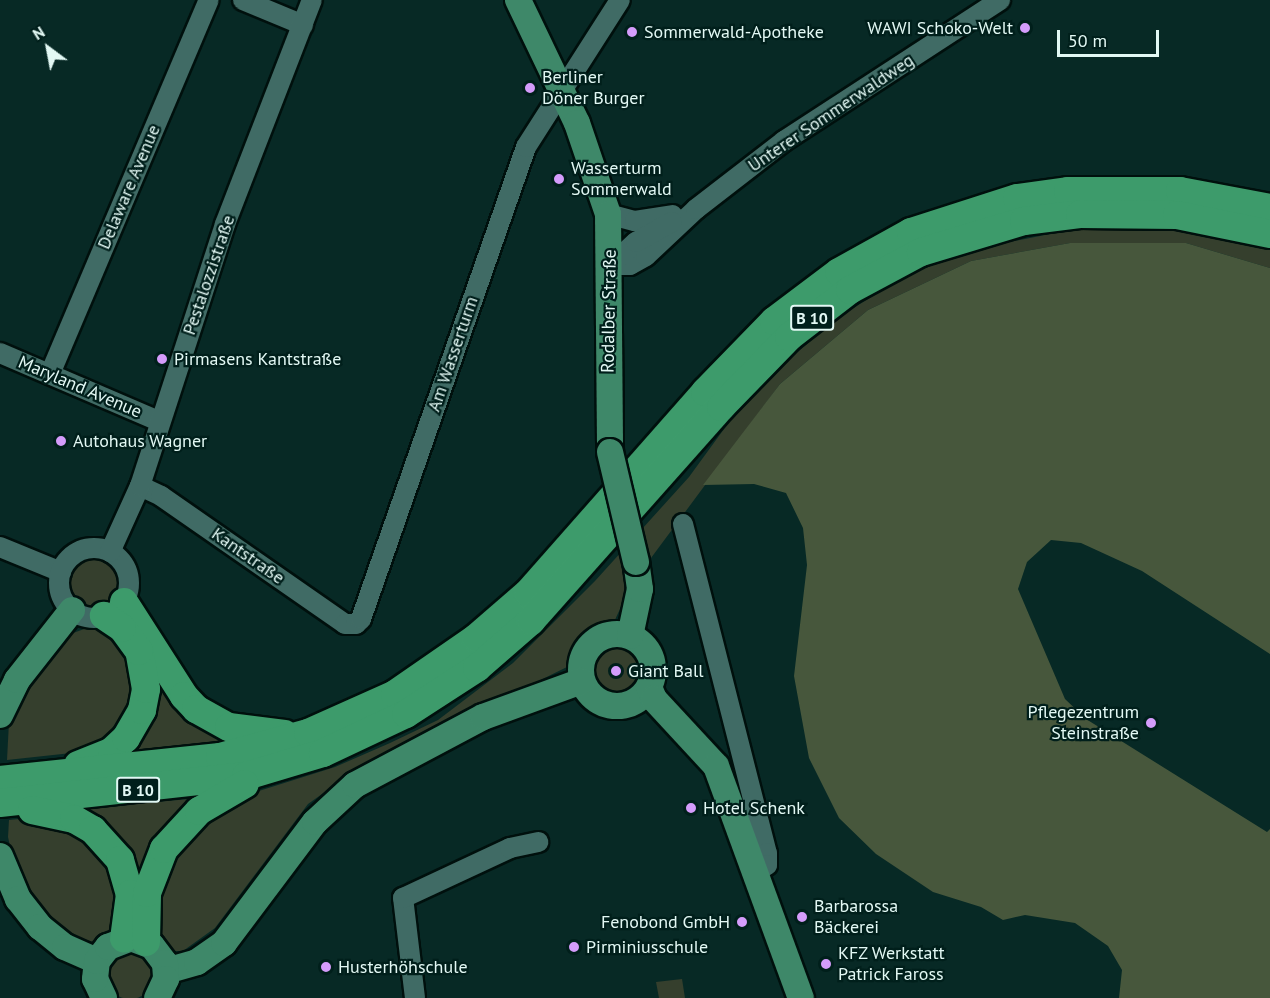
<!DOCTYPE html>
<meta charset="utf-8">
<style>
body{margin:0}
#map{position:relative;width:1270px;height:998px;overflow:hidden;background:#072925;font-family:"PT Sans",sans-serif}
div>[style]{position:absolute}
.green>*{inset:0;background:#353f2d}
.round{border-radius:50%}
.forest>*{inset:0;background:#47573c}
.roads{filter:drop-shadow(2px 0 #00100d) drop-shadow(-2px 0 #00100d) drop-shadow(0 2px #00100d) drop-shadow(0 -2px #00100d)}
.minor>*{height:20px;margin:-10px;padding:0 10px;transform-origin:10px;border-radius:10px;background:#406b65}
.minor>.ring{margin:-10px;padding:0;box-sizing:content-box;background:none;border:20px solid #406b65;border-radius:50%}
.major>*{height:26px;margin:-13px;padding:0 13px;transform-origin:13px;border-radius:13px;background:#3e8869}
.major>.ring{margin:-13px;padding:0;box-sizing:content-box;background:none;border:26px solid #3e8869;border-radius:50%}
.highway>*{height:28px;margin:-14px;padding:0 14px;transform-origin:14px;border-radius:14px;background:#3d9b6b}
.bridges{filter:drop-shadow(2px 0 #00100d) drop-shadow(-2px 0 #00100d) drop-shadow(0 2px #00100d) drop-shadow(0 -2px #00100d)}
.major-bridge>*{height:26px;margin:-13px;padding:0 13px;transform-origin:13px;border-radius:13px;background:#3e8869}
.dots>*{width:16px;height:16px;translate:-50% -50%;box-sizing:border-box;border:3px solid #001f1b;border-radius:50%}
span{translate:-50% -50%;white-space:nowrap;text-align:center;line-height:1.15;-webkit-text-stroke:4.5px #001f1b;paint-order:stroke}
.shield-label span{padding:2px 4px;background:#001f1b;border:2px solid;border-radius:4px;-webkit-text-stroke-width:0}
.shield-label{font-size:16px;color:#e2f8f4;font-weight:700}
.poi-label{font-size:18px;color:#e2f8f4}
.right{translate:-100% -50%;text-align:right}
.left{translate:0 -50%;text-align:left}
.street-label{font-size:18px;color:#e2f8f4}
.north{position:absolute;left:18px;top:18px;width:60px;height:60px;-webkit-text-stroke:4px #001f1b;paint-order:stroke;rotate:328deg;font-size:16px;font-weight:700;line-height:24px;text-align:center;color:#e2f8f4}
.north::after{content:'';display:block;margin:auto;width:21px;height:27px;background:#e2f8f4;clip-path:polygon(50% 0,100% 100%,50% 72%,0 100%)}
.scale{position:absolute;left:1057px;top:30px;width:102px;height:27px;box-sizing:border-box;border:3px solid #e2f8f4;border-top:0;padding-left:8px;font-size:18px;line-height:21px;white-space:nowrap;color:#e2f8f4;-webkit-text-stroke:4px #001f1b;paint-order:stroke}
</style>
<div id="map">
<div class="green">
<div style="clip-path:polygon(1157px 227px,1204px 232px,1270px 250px,1270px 268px,1186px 243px,1070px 243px,971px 261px,868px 310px,780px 384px,631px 585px,614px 622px,581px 640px,570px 653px,567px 667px,353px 772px,308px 804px,215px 928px,183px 951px,171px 951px,156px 936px,165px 862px,230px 800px,335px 767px,390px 743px,438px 720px,513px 663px,595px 581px,689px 477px,732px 418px,794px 355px,839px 317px,897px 281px,936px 263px,984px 247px,1080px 228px)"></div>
<div class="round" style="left:69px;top:559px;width:48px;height:48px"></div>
<div style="clip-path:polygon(87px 628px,103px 628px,129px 650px,137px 686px,124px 725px,90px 751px,7px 760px,9px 722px,14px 706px,43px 663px,73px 633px)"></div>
<div class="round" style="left:592px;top:647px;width:48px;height:48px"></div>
<div style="clip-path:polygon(148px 654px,229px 741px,123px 755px)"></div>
<div style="clip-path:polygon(200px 798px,138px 897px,80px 809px)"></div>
<div style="clip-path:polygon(29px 818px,76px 828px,119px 881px,110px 938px,93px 942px,65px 933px,38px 912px,12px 855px,8px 837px,9px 820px)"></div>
<div class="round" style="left:106px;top:951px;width:48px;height:48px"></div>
<div style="clip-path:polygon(682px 979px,685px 998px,659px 998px,656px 982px)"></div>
</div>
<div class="forest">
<div style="clip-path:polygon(1070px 243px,1186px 243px,1270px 268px,1270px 654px,1142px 571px,1081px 543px,1051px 540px,1027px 562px,1018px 589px,1065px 699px,1086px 719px,1267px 832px,1270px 829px,1270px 998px,1119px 998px,1122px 970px,1108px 946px,1075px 923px,1025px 915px,1003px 920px,981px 907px,933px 892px,876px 854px,839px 818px,809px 758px,794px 676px,807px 565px,803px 528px,786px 493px,754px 484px,703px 485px,780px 384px,868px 310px,971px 261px)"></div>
</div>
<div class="roads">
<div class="minor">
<div style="left:243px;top:0;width:65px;rotate:22.6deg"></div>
<div style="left:608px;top:214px;width:28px;rotate:15deg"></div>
<div style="left:635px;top:221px;width:38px;rotate:-9deg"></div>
<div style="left:611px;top:265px;width:19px"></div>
<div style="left:630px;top:265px;width:18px;rotate:-29deg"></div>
<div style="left:646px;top:256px;width:69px;rotate:-43.2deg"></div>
<div style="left:696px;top:209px;width:111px;rotate:-37.7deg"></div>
<div style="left:784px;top:141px;width:258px;rotate:-33.1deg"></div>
<div style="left:611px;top:265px;width:34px;rotate:-43deg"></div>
<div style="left:636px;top:242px;width:41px;rotate:-29.1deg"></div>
<div style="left:0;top:353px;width:173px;rotate:23.2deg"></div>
<div style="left:50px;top:374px;width:406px;rotate:-67deg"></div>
<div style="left:140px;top:486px;width:23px;rotate:25deg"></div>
<div style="left:161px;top:496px;width:224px;rotate:34.8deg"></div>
<div style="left:345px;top:624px;width:11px"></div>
<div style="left:356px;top:624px;width:7px;rotate:-45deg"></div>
<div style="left:361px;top:619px;width:500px;rotate:-70.73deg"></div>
<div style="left:526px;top:147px;width:174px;rotate:-57.4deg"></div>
<div style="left:683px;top:524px;width:340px;rotate:75.7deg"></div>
<div style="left:767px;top:853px;width:12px;rotate:90deg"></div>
<div style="left:767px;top:865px;width:13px;rotate:148deg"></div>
<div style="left:0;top:547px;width:66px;rotate:22.3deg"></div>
<div class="ring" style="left:59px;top:548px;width:50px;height:50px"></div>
<div style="left:110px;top:552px;width:72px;rotate:-65.6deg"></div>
<div style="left:140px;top:486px;width:275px;rotate:-72deg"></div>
<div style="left:225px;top:224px;width:240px;rotate:-68.8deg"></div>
<div style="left:415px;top:998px;width:101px;rotate:-96.8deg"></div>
<div style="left:403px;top:898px;width:118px;rotate:-25deg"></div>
<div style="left:510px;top:848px;width:29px;rotate:-12deg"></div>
</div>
<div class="major">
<div style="left:518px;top:0;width:136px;rotate:64.4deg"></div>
<div style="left:577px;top:123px;width:96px;rotate:71.2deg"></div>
<div style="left:608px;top:214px;width:238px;rotate:89.5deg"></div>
<div class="ring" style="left:581px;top:634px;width:46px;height:46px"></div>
<div style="left:630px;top:636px;width:48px;rotate:-78deg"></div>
<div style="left:640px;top:589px;width:27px;rotate:-98deg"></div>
<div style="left:649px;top:687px;width:13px;rotate:67deg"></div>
<div style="left:654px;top:699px;width:91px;rotate:47.2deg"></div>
<div style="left:716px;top:766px;width:247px;rotate:69.9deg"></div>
<div style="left:0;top:715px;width:39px;rotate:-64deg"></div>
<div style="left:17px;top:680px;width:89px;rotate:-51.8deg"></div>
<div style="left:0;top:856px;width:47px;rotate:67.3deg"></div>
<div style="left:18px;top:899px;width:36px;rotate:52deg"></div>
<div style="left:40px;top:927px;width:32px;rotate:39deg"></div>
<div style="left:65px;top:947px;width:35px;rotate:24deg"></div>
<div style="left:166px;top:971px;width:32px;rotate:-16deg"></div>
<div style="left:197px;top:962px;width:33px;rotate:-35deg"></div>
<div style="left:224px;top:943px;width:151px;rotate:-53.1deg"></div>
<div style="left:315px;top:822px;width:54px;rotate:-42.8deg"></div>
<div style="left:355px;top:785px;width:145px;rotate:-28deg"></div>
<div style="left:483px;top:717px;width:105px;rotate:-20deg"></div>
<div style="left:104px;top:998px;width:21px;rotate:-115deg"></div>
<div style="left:95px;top:979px;width:18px;rotate:-84deg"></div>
<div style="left:97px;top:961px;width:18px;rotate:-52deg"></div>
<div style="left:108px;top:947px;width:25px;rotate:-21deg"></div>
<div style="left:131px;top:938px;width:22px;rotate:21deg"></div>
<div style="left:152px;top:946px;width:21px;rotate:53deg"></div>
<div style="left:165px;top:963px;width:16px;rotate:86deg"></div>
<div style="left:166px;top:979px;width:21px;rotate:115deg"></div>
</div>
<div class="highway">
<div style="left:124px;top:602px;width:112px;rotate:57.4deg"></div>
<div style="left:184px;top:696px;width:18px;rotate:47deg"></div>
<div style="left:196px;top:709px;width:38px;rotate:29deg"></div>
<div style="left:229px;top:727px;width:56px;rotate:7.1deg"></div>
<div style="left:78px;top:765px;width:37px;rotate:-22deg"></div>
<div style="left:112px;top:751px;width:19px;rotate:-43deg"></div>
<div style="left:126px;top:738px;width:32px;rotate:-60deg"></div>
<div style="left:142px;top:710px;width:21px;rotate:-79deg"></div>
<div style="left:146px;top:689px;width:39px;rotate:-100deg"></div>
<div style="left:139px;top:651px;width:29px;rotate:-126deg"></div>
<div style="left:122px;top:628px;width:22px;rotate:-146deg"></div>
<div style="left:0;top:780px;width:221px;rotate:-6deg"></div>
<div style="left:220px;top:757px;width:91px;rotate:-15.3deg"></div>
<div style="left:308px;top:733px;width:95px;rotate:-24.1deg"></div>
<div style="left:395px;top:694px;width:98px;rotate:-34.7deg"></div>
<div style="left:476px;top:638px;width:69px;rotate:-40.9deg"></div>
<div style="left:528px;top:593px;width:268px;rotate:-48.6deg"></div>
<div style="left:705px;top:392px;width:99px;rotate:-45.8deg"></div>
<div style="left:774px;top:321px;width:81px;rotate:-37deg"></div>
<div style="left:839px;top:272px;width:82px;rotate:-29.1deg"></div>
<div style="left:911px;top:232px;width:111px;rotate:-17.8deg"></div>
<div style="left:1017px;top:198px;width:51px;rotate:-7.8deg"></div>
<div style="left:1068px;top:191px;width:112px"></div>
<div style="left:1180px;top:191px;width:92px;rotate:10.7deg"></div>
<div style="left:0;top:803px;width:247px;rotate:-6.3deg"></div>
<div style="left:246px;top:776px;width:80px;rotate:-16.6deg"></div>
<div style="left:323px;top:753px;width:92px;rotate:-25.2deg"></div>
<div style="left:406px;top:714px;width:85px;rotate:-32.9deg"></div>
<div style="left:477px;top:668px;width:72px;rotate:-41deg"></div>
<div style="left:531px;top:621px;width:286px;rotate:-48.4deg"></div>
<div style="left:721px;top:407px;width:98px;rotate:-45.8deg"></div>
<div style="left:789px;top:337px;width:77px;rotate:-37.6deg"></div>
<div style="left:850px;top:290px;width:81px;rotate:-28.2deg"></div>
<div style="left:921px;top:252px;width:108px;rotate:-16.8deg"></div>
<div style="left:1024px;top:221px;width:56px;rotate:-7.1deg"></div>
<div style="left:1080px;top:214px;width:97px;rotate:0.6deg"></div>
<div style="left:1177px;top:215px;width:95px;rotate:11.5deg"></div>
<div style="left:32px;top:810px;width:43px;rotate:12.1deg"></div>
<div style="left:74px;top:819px;width:22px;rotate:30deg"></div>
<div style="left:93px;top:830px;width:40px;rotate:48deg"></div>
<div style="left:120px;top:860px;width:35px;rotate:74deg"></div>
<div style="left:130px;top:894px;width:45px;rotate:97.6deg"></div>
<div style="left:146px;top:942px;width:49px;rotate:-88.8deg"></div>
<div style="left:147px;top:893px;width:47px;rotate:-68.9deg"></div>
<div style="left:164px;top:849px;width:52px;rotate:-47.4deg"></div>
<div style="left:199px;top:811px;width:53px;rotate:-30.4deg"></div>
</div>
</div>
<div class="bridges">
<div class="major-bridge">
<div style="left:610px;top:452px;width:113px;rotate:76.7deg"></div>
</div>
</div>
<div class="dots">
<div style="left:1025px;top:28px;background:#d49cfb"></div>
<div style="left:632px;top:32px;background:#d49cfb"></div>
<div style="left:530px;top:88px;background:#d49cfb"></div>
<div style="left:559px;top:179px;background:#d49cfb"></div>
<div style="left:162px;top:359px;background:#d49cfb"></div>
<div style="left:61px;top:441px;background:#d49cfb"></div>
<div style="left:616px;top:671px;background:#d49cfb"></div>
<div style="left:1151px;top:723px;background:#d49cfb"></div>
<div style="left:691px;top:808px;background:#d49cfb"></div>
<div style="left:802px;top:917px;background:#d49cfb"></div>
<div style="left:742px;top:922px;background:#d49cfb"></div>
<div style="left:574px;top:947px;background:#d49cfb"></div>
<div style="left:826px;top:964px;background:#d49cfb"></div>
<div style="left:326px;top:967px;background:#d49cfb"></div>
</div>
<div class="shield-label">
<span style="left:812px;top:318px">B 10</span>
<span style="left:138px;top:790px">B 10</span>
</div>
<div class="poi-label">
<span class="right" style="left:1013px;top:28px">WAWI Schoko-Welt</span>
<span class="left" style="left:644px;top:32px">Sommerwald-Apotheke</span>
<span class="left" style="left:542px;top:88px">Berliner<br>Döner Burger</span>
<span class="left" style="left:571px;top:179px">Wasserturm<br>Sommerwald</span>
<span class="left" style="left:174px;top:359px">Pirmasens Kantstraße</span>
<span class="left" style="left:73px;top:441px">Autohaus Wagner</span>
<span class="left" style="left:628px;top:671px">Giant Ball</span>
<span class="right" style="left:1139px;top:723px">Pflegezentrum<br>Steinstraße</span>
<span class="left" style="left:703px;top:808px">Hotel Schenk</span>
<span class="left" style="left:814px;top:917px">Barbarossa<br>Bäckerei</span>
<span class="right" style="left:730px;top:922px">Fenobond GmbH</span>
<span class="left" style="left:586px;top:947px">Pirminiusschule</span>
<span class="left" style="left:838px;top:964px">KFZ Werkstatt<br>Patrick Faross</span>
<span class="left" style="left:338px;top:967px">Husterhöhschule</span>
</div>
<div class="street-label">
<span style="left:831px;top:113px;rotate:-34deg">Unterer Sommerwaldweg</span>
<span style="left:129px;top:187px;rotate:-67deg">Delaware Avenue</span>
<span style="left:209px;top:275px;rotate:-71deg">Pestalozzistraße</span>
<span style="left:609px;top:311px;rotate:-89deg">Rodalber Straße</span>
<span style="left:453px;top:354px;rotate:-71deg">Am Wasserturm</span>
<span style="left:80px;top:387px;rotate:23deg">Maryland Avenue</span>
<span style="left:248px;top:556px;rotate:35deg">Kantstraße</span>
</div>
<div class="north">N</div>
<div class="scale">50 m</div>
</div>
